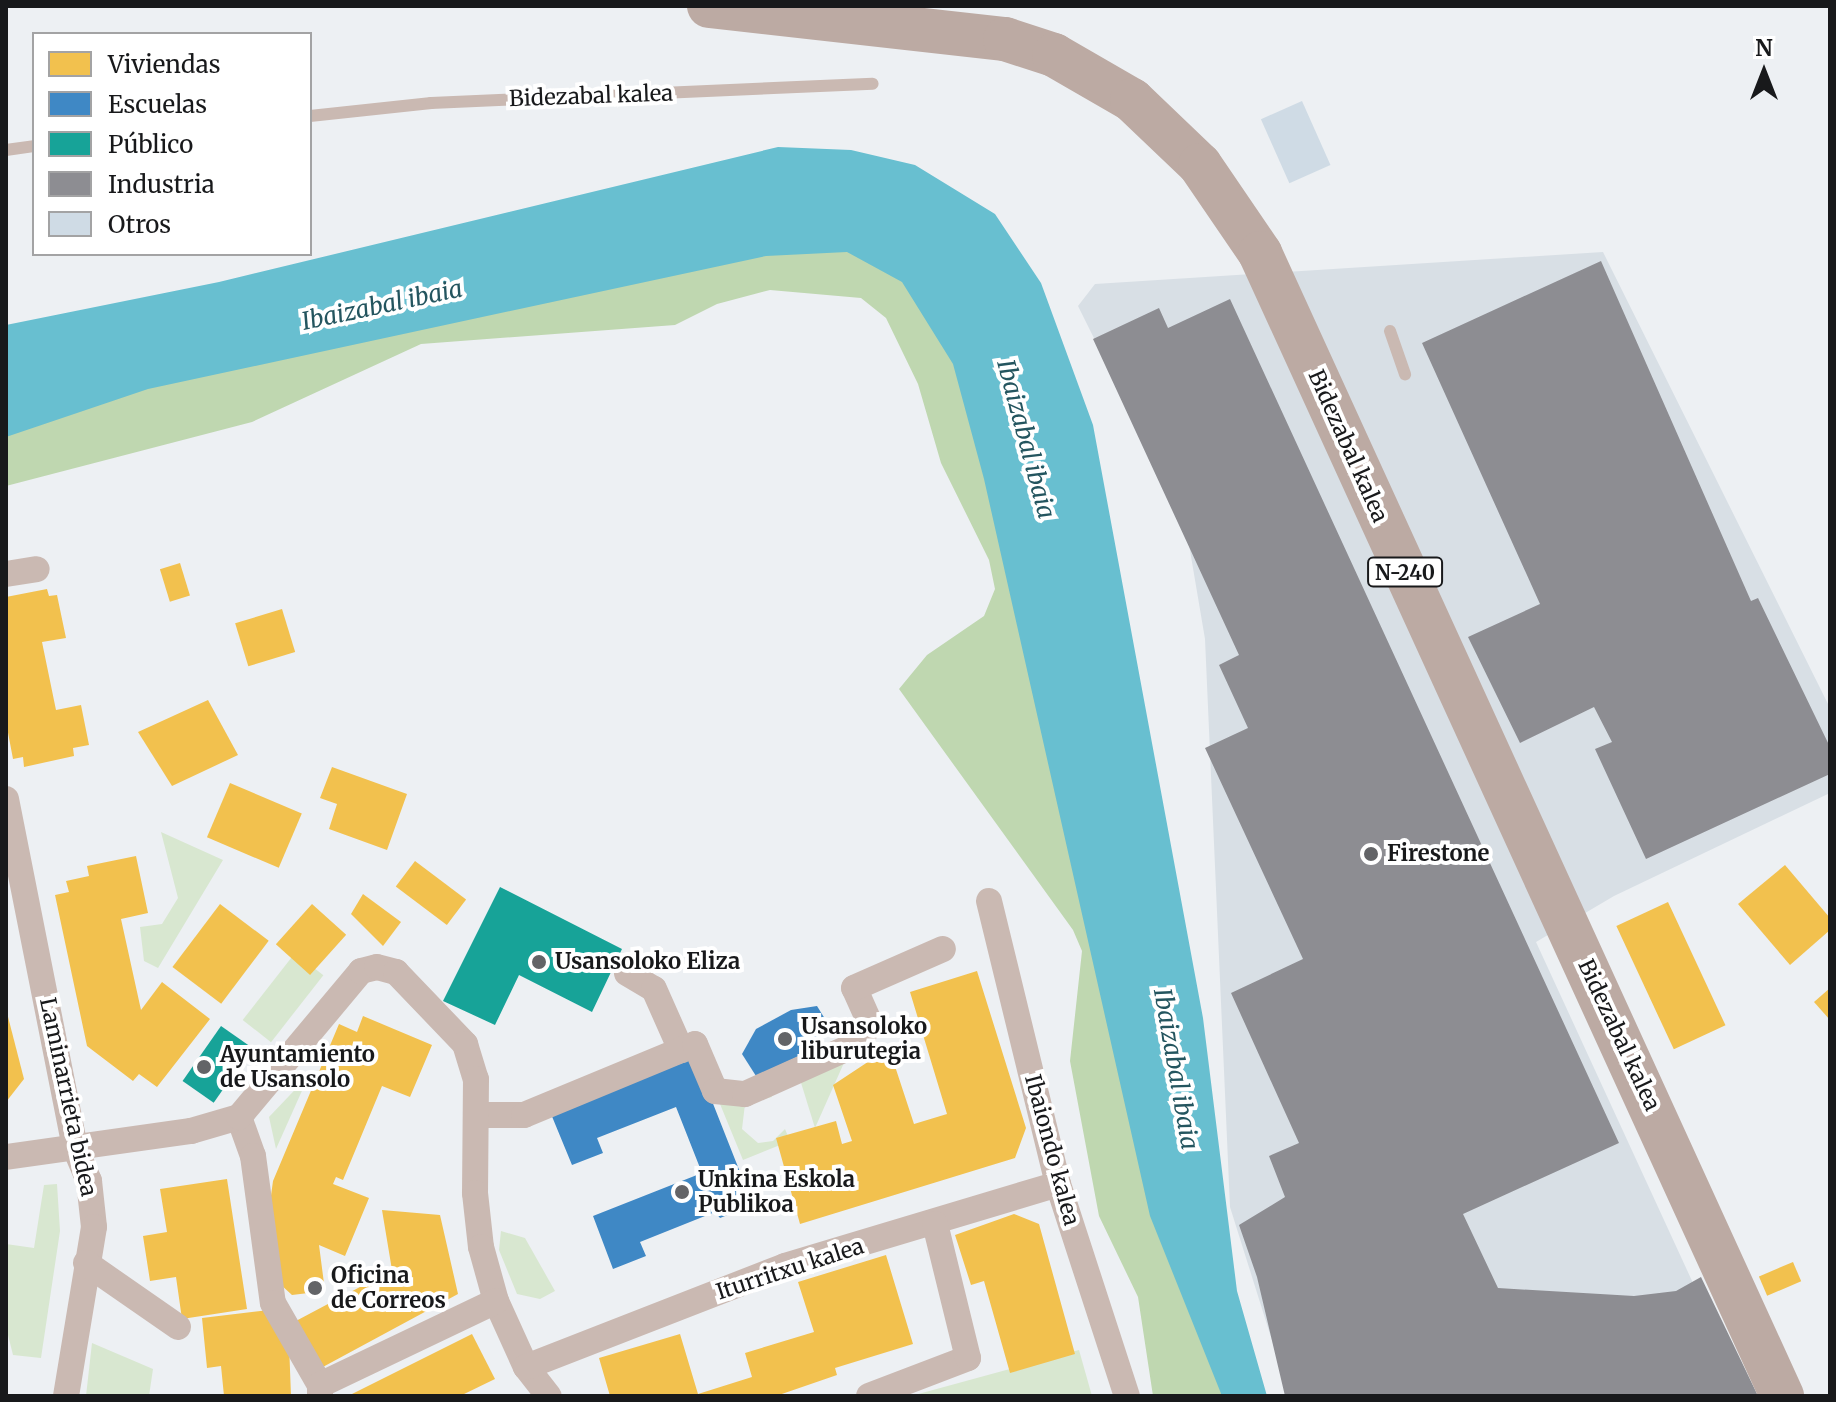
<!DOCTYPE html>
<meta charset="utf-8">
<style>
body{margin:0}
#map{position:relative;width:1836px;height:1402px;overflow:hidden;background:#edf0f3;font-family:Merriweather,serif}
div>[style]{position:absolute}
.built>*{inset:0;background:#d8dfe5}
.green>*{inset:0;background:#d8e7d0;transform-origin:0 0}
.forest>*{inset:0;background:#bfd7b0}
.water>*{inset:0;background:#68bfd0}
.homes>*{inset:0;background:#f2c14e;transform-origin:0 0}
.schools>*{inset:0;background:#3f88c5}
.public>*{inset:0;background:#17a398;transform-origin:0 0}
.industry>*{inset:0;background:#8d8d92}
.building>*{inset:0;background:#cfdbe5;transform-origin:0 0}
.lane>*{height:12px;margin:-6px;padding:0 6px;transform-origin:6px;border-radius:6px;background:#cab9b2}
.street>*{height:26px;margin:-13px;padding:0 13px;transform-origin:13px;border-radius:13px;background:#cab9b2}
.highway>*{height:44px;margin:-22px;padding:0 22px;transform-origin:22px;border-radius:22px;background:#bcaaa3}
.dots>*{width:22px;height:22px;translate:-50% -50%;box-sizing:border-box;border:4px solid #fff;border-radius:50%}
span{translate:-50% -50%;white-space:nowrap;text-align:center;line-height:1.15;-webkit-text-stroke:8px #fff;paint-order:stroke}
.shield-label span{padding:2px 6px;background:#fff;border:2px solid;border-radius:6px;-webkit-text-stroke-width:0}
.shield-label{font-size:20px;color:#18191b;font-weight:700}
.street-label{font-size:22px;color:#18191b}
.poi-label{font-size:22px;color:#18191b;font-weight:700}
.left{translate:0 -50%;text-align:left}
.water-label{font-size:24px;color:#24555f;font-style:italic}
.frame{position:absolute;inset:0;border:8px solid #18191b;pointer-events:none}
.legend{position:absolute;left:32px;top:32px;width:280px;height:224px;box-sizing:border-box;background:#fff;border:2px solid #a3a3a4;margin:0;padding:10px 14px;list-style:none;font-size:24px;color:#18191b}
.legend li{display:flex;align-items:center;gap:16px;height:40px}
.legend b{width:40px;border:2px solid #a3a3a4}
.north{position:absolute;left:1724px;top:32px;width:80px;height:80px;-webkit-text-stroke:6px #fff;paint-order:stroke;rotate:0deg;font-size:22px;font-weight:700;line-height:32px;text-align:center;color:#18191b}
.north::after{content:'';display:block;margin:auto;width:28px;height:36px;background:#18191b;clip-path:polygon(50% 0,100% 100%,50% 72%,0 100%)}
</style>
<div id="map">
<div class="built">
<div style="clip-path:polygon(1603px 252px,1830px 708px,1830px 793px,1614px 896px,1536px 942px,1745px 1396px,1281px 1369px,1230px 1207px,1205px 639px,1185px 521px,1078px 306px,1095px 284px)"></div>
</div>
<div class="green">
<div style="clip-path:polygon(161px 832px,223px 860px,158px 968px,144px 961px,140px 927px,162px 924px,178px 898px)"></div>
<div style="left:295px;top:953px;width:36px;height:85px;rotate:38deg"></div>
<div style="clip-path:polygon(847px 1056px,815px 1128px,798px 1073px)"></div>
<div style="clip-path:polygon(309px 1075px,276px 1149px,269px 1117px)"></div>
<div style="clip-path:polygon(767px 1085px,772px 1097px,745px 1104px,742px 1129px,758px 1143px,773px 1141px,785px 1129px,790px 1141px,743px 1160px,720px 1104px)"></div>
<div style="clip-path:polygon(57px 1184px,60px 1231px,41px 1358px,13px 1355px,6px 1327px,6px 1244px,34px 1248px,44px 1185px)"></div>
<div style="clip-path:polygon(501px 1231px,525px 1238px,555px 1291px,540px 1299px,517px 1294px,499px 1250px)"></div>
<div style="clip-path:polygon(92px 1343px,153px 1369px,149px 1396px,86px 1396px)"></div>
<div style="clip-path:polygon(1079px 1350px,1092px 1396px,911px 1396px)"></div>
</div>
<div class="forest">
<div style="clip-path:polygon(899px 172px,1091px 599px,1226px 1396px,1153px 1396px,1138px 1297px,1099px 1216px,1070px 1061px,1082px 951px,1073px 930px,899px 689px,927px 655px,984px 616px,995px 589px,989px 560px,941px 463px,918px 384px,886px 318px,861px 298px,770px 290px,717px 304px,675px 325px,421px 344px,252px 422px,6px 486px,6px 329px)"></div>
</div>
<div class="water">
<div style="clip-path:polygon(778px 147px,851px 150px,915px 165px,995px 214px,1041px 283px,1093px 425px,1203px 1018px,1237px 1291px,1267px 1396px,1222px 1396px,1150px 1216px,984px 479px,953px 364px,902px 282px,847px 252px,766px 256px,148px 389px,6px 437px,6px 325px,219px 282px)"></div>
</div>
<div class="homes">
<div style="left:180px;top:563px;width:34px;height:21px;rotate:73deg"></div>
<div style="clip-path:polygon(47px 589px,49px 596px,57px 595px,66px 638px,42px 642px,56px 710px,81px 705px,89px 745px,73px 748px,74px 756px,24px 767px,23px 757px,13px 759px,6px 722px,6px 597px)"></div>
<div style="left:282px;top:609px;width:45px;height:49px;rotate:73deg"></div>
<div style="clip-path:polygon(208px 700px,238px 755px,172px 786px,138px 732px)"></div>
<div style="clip-path:polygon(332px 767px,407px 794px,387px 850px,329px 829px,337px 804px,320px 798px)"></div>
<div style="left:230px;top:783px;width:78px;height:59px;rotate:23deg"></div>
<div style="clip-path:polygon(136px 856px,148px 913px,121px 919px,141px 1010px,162px 982px,210px 1019px,157px 1087px,139px 1074px,133px 1081px,87px 1046px,55px 895px,69px 892px,66px 881px,89px 876px,87px 866px)"></div>
<div style="left:415px;top:861px;width:64px;height:32px;rotate:37deg"></div>
<div style="clip-path:polygon(1785px 865px,1830px 918px,1830px 930px,1790px 965px,1738px 904px)"></div>
<div style="clip-path:polygon(363px 894px,401px 922px,383px 946px,351px 914px)"></div>
<div style="left:1668px;top:902px;width:136px;height:57px;rotate:65deg"></div>
<div style="left:220px;top:904px;width:61px;height:79px;rotate:37deg"></div>
<div style="left:312px;top:904px;width:46px;height:54px;rotate:42deg"></div>
<div style="clip-path:polygon(977px 971px,1026px 1128px,1015px 1158px,800px 1224px,776px 1138px,836px 1121px,842px 1144px,852px 1141px,833px 1085px,889px 1048px,914px 1124px,947px 1114px,910px 992px)"></div>
<div style="clip-path:polygon(1830px 988px,1830px 1020px,1814px 1002px)"></div>
<div style="clip-path:polygon(6px 1009px,24px 1079px,6px 1102px)"></div>
<div style="clip-path:polygon(363px 1016px,432px 1045px,410px 1097px,382px 1086px,343px 1180px,336px 1177px,333px 1184px,369px 1198px,345px 1256px,319px 1245px,325px 1291px,292px 1295px,280px 1284px,270px 1203px,273px 1181px,339px 1024px,357px 1032px)"></div>
<div style="clip-path:polygon(227px 1179px,247px 1309px,182px 1319px,176px 1277px,150px 1281px,143px 1236px,167px 1232px,160px 1189px)"></div>
<div style="clip-path:polygon(382px 1210px,440px 1215px,458px 1294px,321px 1368px,294px 1322px,392px 1270px)"></div>
<div style="clip-path:polygon(1014px 1214px,1039px 1224px,1075px 1354px,1010px 1373px,984px 1281px,971px 1285px,955px 1235px)"></div>
<div style="clip-path:polygon(886px 1255px,913px 1344px,835px 1368px,837px 1375px,776px 1396px,610px 1396px,599px 1358px,680px 1334px,698px 1394px,752px 1377px,745px 1353px,814px 1332px,798px 1282px)"></div>
<div style="left:1793px;top:1262px;width:21px;height:37px;rotate:67deg"></div>
<div style="clip-path:polygon(269px 1310px,289px 1343px,291px 1396px,224px 1396px,221px 1366px,207px 1368px,202px 1318px)"></div>
<div style="clip-path:polygon(472px 1334px,495px 1379px,460px 1396px,348px 1396px)"></div>
</div>
<div class="schools">
<div style="clip-path:polygon(817px 1006px,830px 1027px,819px 1047px,756px 1076px,742px 1054px,756px 1029px,791px 1010px)"></div>
<div style="clip-path:polygon(695px 1058px,753px 1205px,720px 1218px,715px 1212px,640px 1242px,646px 1256px,613px 1269px,593px 1216px,702px 1173px,676px 1107px,597px 1138px,603px 1153px,572px 1165px,551px 1114px)"></div>
</div>
<div class="public">
<div style="clip-path:polygon(500px 887px,622px 949px,592px 1012px,519px 975px,495px 1025px,443px 1001px)"></div>
<div style="left:221px;top:1026px;width:38px;height:67px;rotate:35deg"></div>
</div>
<div class="industry">
<div style="clip-path:polygon(1601px 261px,1751px 601px,1758px 598px,1830px 747px,1830px 774px,1646px 859px,1595px 749px,1612px 742px,1594px 707px,1520px 743px,1468px 637px,1540px 604px,1422px 343px)"></div>
<div style="clip-path:polygon(1230px 299px,1619px 1143px,1463px 1214px,1498px 1288px,1634px 1296px,1676px 1291px,1701px 1277px,1758px 1396px,1285px 1396px,1257px 1277px,1239px 1225px,1285px 1197px,1269px 1156px,1299px 1143px,1231px 993px,1303px 959px,1205px 748px,1248px 728px,1219px 665px,1239px 655px,1093px 339px,1159px 308px,1168px 328px)"></div>
</div>
<div class="building">
<div style="left:1302px;top:101px;width:70px;height:45px;rotate:66deg"></div>
</div>
<div class="lane">
<div style="left:310px;top:116px;width:122px;rotate:-6.1deg"></div>
<div style="left:431px;top:103px;width:442px;rotate:-2.5deg"></div>
<div style="left:6px;top:150px;width:28px;rotate:-8deg"></div>
<div style="left:1390px;top:331px;width:46px;rotate:70.8deg"></div>
</div>
<div class="street">
<div style="left:6px;top:574px;width:31px;rotate:-9deg"></div>
<div style="left:6px;top:799px;width:356px;rotate:78.8deg"></div>
<div style="left:75px;top:1148px;width:36px;rotate:67deg"></div>
<div style="left:89px;top:1181px;width:46px;rotate:83.8deg"></div>
<div style="left:94px;top:1227px;width:171px;rotate:99.4deg"></div>
<div style="left:989px;top:901px;width:291px;rotate:76.3deg"></div>
<div style="left:1058px;top:1184px;width:223px;rotate:72deg"></div>
<div style="left:627px;top:973px;width:31px;rotate:31deg"></div>
<div style="left:654px;top:989px;width:67px;rotate:66.1deg"></div>
<div style="left:476px;top:1115px;width:48px"></div>
<div style="left:524px;top:1115px;width:185px;rotate:-22.5deg"></div>
<div style="left:695px;top:1044px;width:51px;rotate:66.9deg"></div>
<div style="left:715px;top:1091px;width:30px;rotate:6deg"></div>
<div style="left:745px;top:1094px;width:127px;rotate:-24.1deg"></div>
<div style="left:861px;top:1042px;width:22px;rotate:-69deg"></div>
<div style="left:869px;top:1021px;width:36px;rotate:-114deg"></div>
<div style="left:854px;top:988px;width:97px;rotate:-23.7deg"></div>
<div style="left:239px;top:1117px;width:41px;rotate:70.3deg"></div>
<div style="left:253px;top:1156px;width:148px;rotate:82.3deg"></div>
<div style="left:273px;top:1303px;width:95px;rotate:60.2deg"></div>
<div style="left:320px;top:1385px;width:11px;rotate:90deg"></div>
<div style="left:6px;top:1157px;width:187px;rotate:-8deg"></div>
<div style="left:191px;top:1131px;width:50px;rotate:-16.3deg"></div>
<div style="left:239px;top:1117px;width:190px;rotate:-50.1deg"></div>
<div style="left:361px;top:971px;width:16px;rotate:-14deg"></div>
<div style="left:377px;top:967px;width:20px;rotate:15deg"></div>
<div style="left:396px;top:972px;width:100px;rotate:46.2deg"></div>
<div style="left:465px;top:1044px;width:37px;rotate:73deg"></div>
<div style="left:476px;top:1079px;width:114px;rotate:90.5deg"></div>
<div style="left:475px;top:1193px;width:54px;rotate:83.7deg"></div>
<div style="left:481px;top:1247px;width:56px;rotate:74.5deg"></div>
<div style="left:496px;top:1301px;width:72px;rotate:65.6deg"></div>
<div style="left:526px;top:1367px;width:37px;rotate:52deg"></div>
<div style="left:86px;top:1263px;width:112px;rotate:34.8deg"></div>
<div style="left:526px;top:1367px;width:278px;rotate:-21.3deg"></div>
<div style="left:785px;top:1266px;width:285px;rotate:-16.7deg"></div>
<div style="left:320px;top:1385px;width:195px;rotate:-25.5deg"></div>
<div style="left:869px;top:1396px;width:106px;rotate:-21deg"></div>
<div style="left:968px;top:1358px;width:138px;rotate:-103.8deg"></div>
</div>
<div class="highway">
<div style="left:709px;top:6px;width:298px;rotate:6.4deg"></div>
<div style="left:1005px;top:39px;width:52px;rotate:18.1deg"></div>
<div style="left:1054px;top:55px;width:90px;rotate:30deg"></div>
<div style="left:1132px;top:100px;width:94px;rotate:43.7deg"></div>
<div style="left:1200px;top:165px;width:107px;rotate:55.7deg"></div>
<div style="left:1260px;top:253px;width:1257px;rotate:65.45deg"></div>
</div>
<div class="dots">
<div style="left:1371px;top:854px;background:#636467"></div>
<div style="left:539px;top:962px;background:#636467"></div>
<div style="left:785px;top:1039px;background:#636467"></div>
<div style="left:204px;top:1067px;background:#636467"></div>
<div style="left:682px;top:1192px;background:#636467"></div>
<div style="left:315px;top:1288px;background:#636467"></div>
</div>
<div class="shield-label">
<span style="left:1405px;top:572px">N-240</span>
</div>
<div class="street-label">
<span style="left:591px;top:96px;rotate:-2deg">Bidezabal kalea</span>
<span style="left:1348px;top:446px;rotate:66deg">Bidezabal kalea</span>
<span style="left:1619px;top:1035px;rotate:65deg">Bidezabal kalea</span>
<span style="left:68px;top:1097px;rotate:78deg">Laminarrieta bidea</span>
<span style="left:1052px;top:1150px;rotate:75deg">Ibaiondo kalea</span>
<span style="left:790px;top:1269px;rotate:-18deg">Iturritxu kalea</span>
</div>
<div class="poi-label">
<span class="left" style="left:1387px;top:854px">Firestone</span>
<span class="left" style="left:555px;top:962px">Usansoloko Eliza</span>
<span class="left" style="left:801px;top:1039px">Usansoloko<br>liburutegia</span>
<span class="left" style="left:220px;top:1067px">Ayuntamiento<br>de Usansolo</span>
<span class="left" style="left:698px;top:1192px">Unkina Eskola<br>Publikoa</span>
<span class="left" style="left:331px;top:1288px">Oficina<br>de Correos</span>
</div>
<div class="water-label">
<span style="left:382px;top:305px;rotate:-12deg">Ibaizabal ibaia</span>
<span style="left:1026px;top:439px;rotate:75deg">Ibaizabal ibaia</span>
<span style="left:1176px;top:1069px;rotate:80deg">Ibaizabal ibaia</span>
</div>
<div class="frame"></div>
<ul class="legend">
<li><b style="height:22px;background:#f2c14e"></b>Viviendas</li>
<li><b style="height:22px;background:#3f88c5"></b>Escuelas</li>
<li><b style="height:22px;background:#17a398"></b>Público</li>
<li><b style="height:22px;background:#8d8d92"></b>Industria</li>
<li><b style="height:22px;background:#cfdbe5"></b>Otros</li>
</ul>
<div class="north">N</div>
</div>
